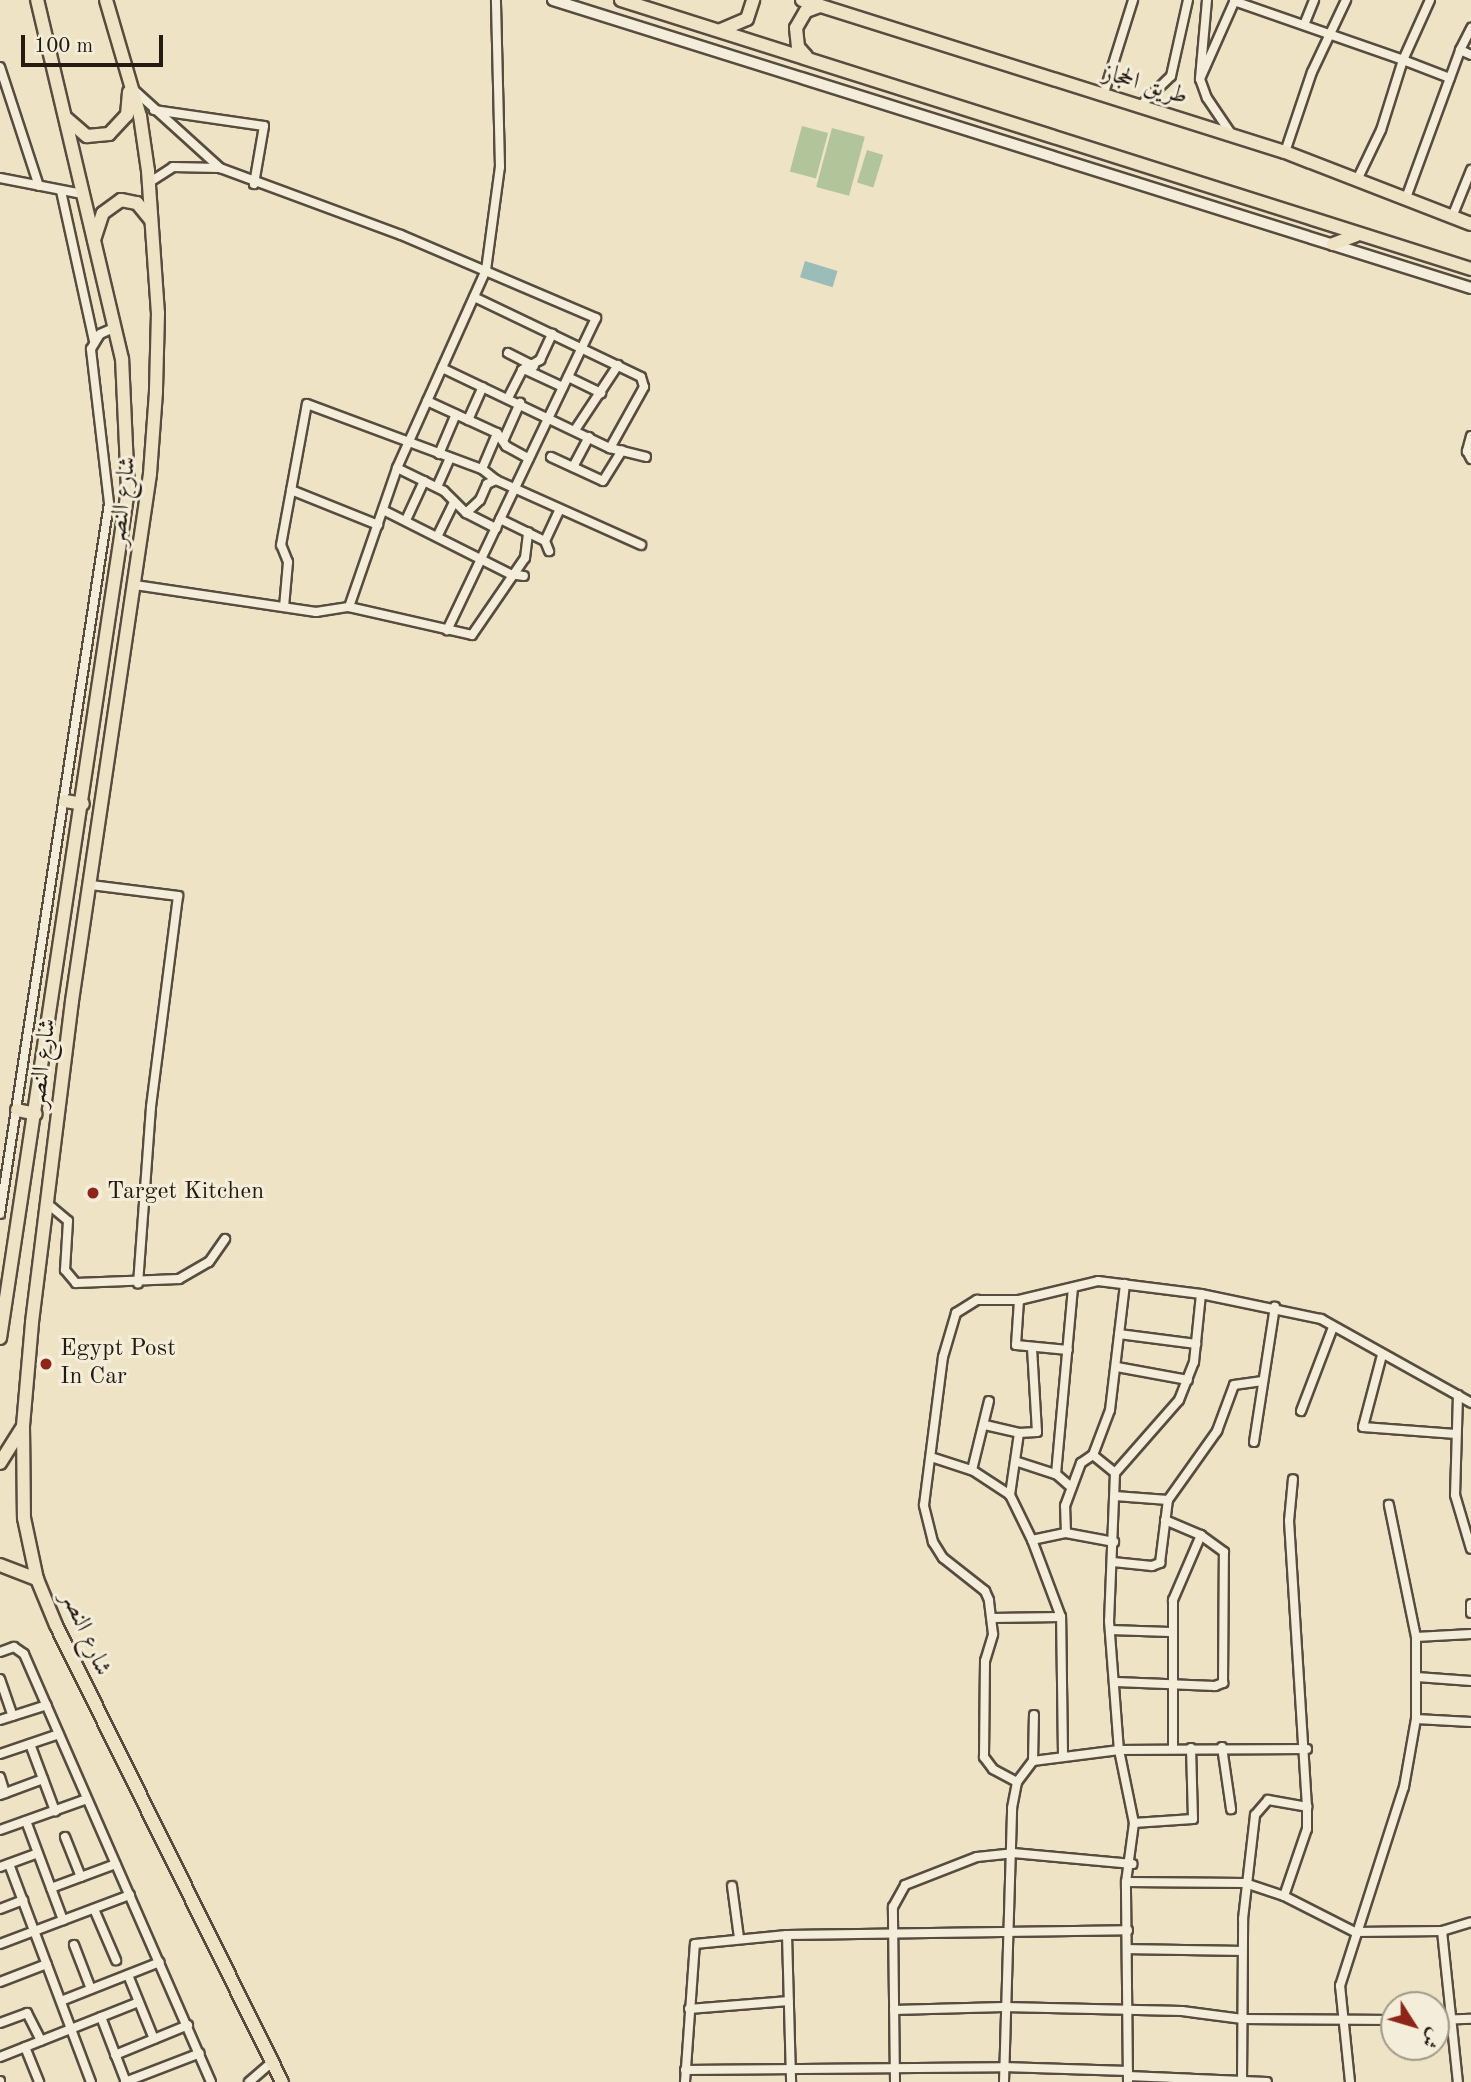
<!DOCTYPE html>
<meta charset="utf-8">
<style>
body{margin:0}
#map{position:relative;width:1471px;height:2082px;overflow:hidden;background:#eee3c5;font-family:"Old Standard TT",Amiri,serif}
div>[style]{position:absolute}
.green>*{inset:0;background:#b2c59a;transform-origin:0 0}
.water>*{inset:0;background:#9bbdba;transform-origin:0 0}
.roads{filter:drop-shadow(2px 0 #574c3f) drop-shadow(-2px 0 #574c3f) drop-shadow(0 2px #574c3f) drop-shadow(0 -2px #574c3f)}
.minor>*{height:8px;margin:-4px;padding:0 4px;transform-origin:4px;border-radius:4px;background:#f4edd9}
.secondary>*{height:10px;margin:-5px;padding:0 5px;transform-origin:5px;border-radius:5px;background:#f4edd9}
.primary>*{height:12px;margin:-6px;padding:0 6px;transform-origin:6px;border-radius:6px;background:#eee3c5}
.dots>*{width:19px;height:19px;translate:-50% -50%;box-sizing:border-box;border:4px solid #f4edd9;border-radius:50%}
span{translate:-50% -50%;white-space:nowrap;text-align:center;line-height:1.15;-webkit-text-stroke:6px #f4edd9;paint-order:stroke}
.street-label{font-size:24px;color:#251a12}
.poi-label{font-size:24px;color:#251a12}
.left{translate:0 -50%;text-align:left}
.north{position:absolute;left:1380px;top:1991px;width:70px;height:70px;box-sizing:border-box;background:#f4edd9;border:2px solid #a19989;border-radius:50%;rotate:127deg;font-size:19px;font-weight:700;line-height:28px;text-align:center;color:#251a12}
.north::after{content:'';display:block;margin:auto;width:24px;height:32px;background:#8f2418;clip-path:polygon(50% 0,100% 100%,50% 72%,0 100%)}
.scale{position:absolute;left:21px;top:35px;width:142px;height:32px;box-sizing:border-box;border:4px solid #251a12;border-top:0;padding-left:9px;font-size:21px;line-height:24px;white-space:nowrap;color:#251a12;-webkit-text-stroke:5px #f4edd9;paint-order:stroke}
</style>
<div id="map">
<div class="green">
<div style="left:802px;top:126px;width:27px;height:47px;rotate:15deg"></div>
<div style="left:832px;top:128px;width:34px;height:61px;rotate:15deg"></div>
<div style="left:867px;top:150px;width:17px;height:34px;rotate:17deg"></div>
</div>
<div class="water">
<div style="left:805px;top:261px;width:34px;height:17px;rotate:17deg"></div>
</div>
<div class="roads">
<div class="minor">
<div style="left:1207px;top:0;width:79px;rotate:95.1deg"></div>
<div style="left:1200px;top:79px;width:20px;rotate:70deg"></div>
<div style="left:1207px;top:98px;width:45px;rotate:56deg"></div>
<div style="left:1430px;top:0;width:66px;rotate:114.2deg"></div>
<div style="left:1403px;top:60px;width:50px;rotate:21deg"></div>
<div style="left:1450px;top:78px;width:30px;rotate:-70deg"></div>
<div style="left:1460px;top:50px;width:12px;rotate:24deg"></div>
<div style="left:1234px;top:1px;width:179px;rotate:19.2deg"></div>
<div style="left:1403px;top:60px;width:73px;rotate:107.4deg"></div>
<div style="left:1381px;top:130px;width:53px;rotate:115.6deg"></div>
<div style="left:1304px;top:25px;width:27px;rotate:-68deg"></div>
<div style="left:1460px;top:50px;width:25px;rotate:-63deg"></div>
<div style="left:0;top:67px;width:125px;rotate:71.9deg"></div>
<div style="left:1200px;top:79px;width:86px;rotate:-66.1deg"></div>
<div style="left:133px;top:89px;width:118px;rotate:42.2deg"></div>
<div style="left:220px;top:168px;width:193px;rotate:20.3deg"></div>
<div style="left:401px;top:235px;width:212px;rotate:23.1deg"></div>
<div style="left:596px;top:318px;width:346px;rotate:115.5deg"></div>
<div style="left:1103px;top:96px;width:101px;rotate:-72.6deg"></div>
<div style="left:1140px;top:106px;width:43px;rotate:-44.1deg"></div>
<div style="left:1171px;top:76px;width:78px;rotate:-77.4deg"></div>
<div style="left:154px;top:110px;width:111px;rotate:8.3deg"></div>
<div style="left:264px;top:126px;width:59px;rotate:99.8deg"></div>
<div style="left:1285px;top:152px;width:84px;rotate:-71.4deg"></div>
<div style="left:1312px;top:72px;width:80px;rotate:-64.7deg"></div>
<div style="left:0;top:178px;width:84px;rotate:11deg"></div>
<div style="left:150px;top:182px;width:27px;rotate:-33deg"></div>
<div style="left:173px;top:167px;width:46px;rotate:1.2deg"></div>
<div style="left:61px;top:191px;width:154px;rotate:77.6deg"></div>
<div style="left:1406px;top:198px;width:128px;rotate:-69.9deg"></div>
<div style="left:1452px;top:217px;width:51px;rotate:-68deg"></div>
<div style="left:474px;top:297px;width:185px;rotate:25.6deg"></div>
<div style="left:641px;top:377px;width:10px;rotate:73deg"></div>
<div style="left:644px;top:387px;width:70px;rotate:119.1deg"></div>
<div style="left:508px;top:353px;width:29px;rotate:27deg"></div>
<div style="left:442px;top:368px;width:186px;rotate:25.5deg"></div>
<div style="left:610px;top:448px;width:37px;rotate:14deg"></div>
<div style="left:524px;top:369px;width:43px;rotate:24.8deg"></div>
<div style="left:568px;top:377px;width:37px;rotate:26deg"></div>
<div style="left:508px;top:398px;width:31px;rotate:-63deg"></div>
<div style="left:522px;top:370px;width:21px;rotate:-29deg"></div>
<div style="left:540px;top:360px;width:29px;rotate:-65deg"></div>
<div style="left:427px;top:401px;width:77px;rotate:24.6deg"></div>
<div style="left:497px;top:433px;width:16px;rotate:55deg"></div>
<div style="left:506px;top:446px;width:26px;rotate:29deg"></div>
<div style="left:468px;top:420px;width:36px;rotate:-66deg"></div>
<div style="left:575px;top:430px;width:78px;rotate:-56.5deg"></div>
<div style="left:1471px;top:436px;width:16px;rotate:105deg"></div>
<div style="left:1467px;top:451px;width:9px;rotate:63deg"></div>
<div style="left:503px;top:441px;width:42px;rotate:-65.9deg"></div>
<div style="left:439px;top:454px;width:43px;rotate:-67deg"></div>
<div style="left:551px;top:457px;width:57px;rotate:24.8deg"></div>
<div style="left:603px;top:481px;width:36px;rotate:-58deg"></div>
<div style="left:573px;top:467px;width:34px;rotate:-62deg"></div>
<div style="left:397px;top:468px;width:52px;rotate:26.1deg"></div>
<div style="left:444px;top:491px;width:31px;rotate:45deg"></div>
<div style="left:466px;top:513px;width:34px;rotate:27deg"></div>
<div style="left:482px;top:469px;width:39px;rotate:-67deg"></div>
<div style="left:437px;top:487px;width:32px;rotate:-66deg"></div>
<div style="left:291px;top:490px;width:94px;rotate:21.9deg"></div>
<div style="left:383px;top:510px;width:142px;rotate:26.7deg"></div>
<div style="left:510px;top:574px;width:14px;rotate:8deg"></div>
<div style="left:466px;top:513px;width:19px;rotate:-43deg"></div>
<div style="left:480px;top:500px;width:17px;rotate:-66deg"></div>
<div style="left:487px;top:484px;width:10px;rotate:-24deg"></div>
<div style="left:500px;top:519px;width:50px;rotate:26.1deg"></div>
<div style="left:545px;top:541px;width:11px;rotate:68deg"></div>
<div style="left:406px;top:520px;width:43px;rotate:-65.2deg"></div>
<div style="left:438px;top:535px;width:37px;rotate:-64deg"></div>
<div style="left:545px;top:541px;width:35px;rotate:-65deg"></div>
<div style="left:135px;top:585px;width:183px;rotate:8.5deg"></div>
<div style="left:316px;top:612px;width:33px;rotate:-9deg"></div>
<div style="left:349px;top:607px;width:126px;rotate:12.8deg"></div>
<div style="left:472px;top:635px;width:93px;rotate:-55.5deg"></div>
<div style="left:525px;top:558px;width:26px;rotate:-83deg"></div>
<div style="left:284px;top:607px;width:45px;rotate:-84.9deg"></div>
<div style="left:288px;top:562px;width:18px;rotate:-112deg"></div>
<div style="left:281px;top:545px;width:143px;rotate:-79.6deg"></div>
<div style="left:307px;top:404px;width:187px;rotate:20.4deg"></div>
<div style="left:482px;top:469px;width:18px;rotate:38deg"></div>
<div style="left:496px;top:480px;width:159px;rotate:24.1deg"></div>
<div style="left:349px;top:607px;width:147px;rotate:-70.9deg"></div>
<div style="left:397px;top:468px;width:217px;rotate:-65.8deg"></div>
<div style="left:486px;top:270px;width:104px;rotate:-82.3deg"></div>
<div style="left:500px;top:167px;width:167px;rotate:-91.4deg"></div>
<div style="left:91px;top:885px;width:88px;rotate:7.2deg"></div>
<div style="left:178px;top:896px;width:213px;rotate:97.3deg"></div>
<div style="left:151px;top:1107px;width:177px;rotate:94.2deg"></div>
<div style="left:48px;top:1204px;width:26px;rotate:40deg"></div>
<div style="left:68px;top:1221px;width:49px;rotate:93.5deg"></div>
<div style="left:65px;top:1270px;width:17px;rotate:50deg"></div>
<div style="left:76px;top:1283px;width:103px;rotate:-2.2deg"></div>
<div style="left:179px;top:1279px;width:34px;rotate:-30deg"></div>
<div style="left:209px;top:1262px;width:28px;rotate:-55deg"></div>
<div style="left:0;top:1214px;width:719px;rotate:-81.28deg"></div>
<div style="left:109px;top:503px;width:155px;rotate:-96.7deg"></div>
<div style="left:91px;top:349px;width:17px;rotate:-59deg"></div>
<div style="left:100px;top:334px;width:17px;rotate:-24deg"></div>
<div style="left:1019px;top:1300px;width:45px;rotate:93.8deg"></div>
<div style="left:1016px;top:1345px;width:52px;rotate:5.5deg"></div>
<div style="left:1119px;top:1334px;width:78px;rotate:7.4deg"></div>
<div style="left:1382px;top:1355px;width:74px;rotate:104.8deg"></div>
<div style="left:1363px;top:1427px;width:93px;rotate:4.3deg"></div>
<div style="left:1117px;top:1367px;width:72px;rotate:10.4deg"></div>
<div style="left:1458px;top:1395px;width:100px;rotate:91.7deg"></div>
<div style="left:1455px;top:1495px;width:56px;rotate:73.5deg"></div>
<div style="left:1301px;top:1411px;width:90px;rotate:-69.1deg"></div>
<div style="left:985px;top:1425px;width:35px;rotate:13deg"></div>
<div style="left:1019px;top:1433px;width:18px;rotate:-3deg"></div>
<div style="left:1037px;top:1432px;width:85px;rotate:-93.4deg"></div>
<div style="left:1019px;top:1433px;width:63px;rotate:98.3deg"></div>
<div style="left:1010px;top:1495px;width:50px;rotate:63.9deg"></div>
<div style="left:1254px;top:1442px;width:137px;rotate:-81.2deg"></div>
<div style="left:1093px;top:1455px;width:48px;rotate:-69.3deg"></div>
<div style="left:1110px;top:1410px;width:127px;rotate:-83.2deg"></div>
<div style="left:934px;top:1458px;width:40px;rotate:18deg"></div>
<div style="left:972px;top:1470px;width:45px;rotate:33.3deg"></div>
<div style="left:1018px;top:1462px;width:40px;rotate:18deg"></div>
<div style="left:1056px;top:1474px;width:20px;rotate:41deg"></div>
<div style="left:972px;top:1470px;width:71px;rotate:-76.2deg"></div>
<div style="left:1115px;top:1473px;width:148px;rotate:92.3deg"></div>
<div style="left:1109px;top:1621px;width:129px;rotate:85.6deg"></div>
<div style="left:1119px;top:1750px;width:75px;rotate:78.4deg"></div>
<div style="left:1134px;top:1823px;width:60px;rotate:97.7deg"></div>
<div style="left:1115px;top:1473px;width:97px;rotate:-48.8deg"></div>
<div style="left:1179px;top:1400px;width:41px;rotate:-68.5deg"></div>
<div style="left:1194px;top:1362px;width:68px;rotate:-84.1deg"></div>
<div style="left:1056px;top:1474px;width:187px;rotate:-84.8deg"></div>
<div style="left:1115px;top:1496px;width:53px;rotate:4.3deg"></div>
<div style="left:1165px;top:1520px;width:39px;rotate:23deg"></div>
<div style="left:1201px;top:1535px;width:71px;rotate:113.3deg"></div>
<div style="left:1173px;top:1600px;width:148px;rotate:90deg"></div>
<div style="left:1066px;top:1533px;width:27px;rotate:-92deg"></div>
<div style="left:1065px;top:1506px;width:46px;rotate:-69.6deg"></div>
<div style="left:1081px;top:1463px;width:14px;rotate:-34deg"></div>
<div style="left:1093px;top:1455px;width:28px;rotate:39deg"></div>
<div style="left:1113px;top:1562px;width:39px;rotate:6deg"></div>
<div style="left:1152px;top:1566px;width:9px;rotate:-21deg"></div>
<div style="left:1160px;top:1563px;width:64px;rotate:-82.8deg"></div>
<div style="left:1168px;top:1500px;width:85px;rotate:-54.6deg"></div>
<div style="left:1217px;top:1431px;width:49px;rotate:-69.7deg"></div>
<div style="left:1234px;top:1385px;width:27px;rotate:-8deg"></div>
<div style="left:1471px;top:1604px;width:9px;rotate:90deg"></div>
<div style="left:992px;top:1618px;width:69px;rotate:-0.8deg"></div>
<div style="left:1110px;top:1630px;width:60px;rotate:1.9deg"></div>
<div style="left:1416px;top:1637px;width:55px;rotate:-3.1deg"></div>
<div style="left:0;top:1652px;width:15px;rotate:-20deg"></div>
<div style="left:14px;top:1647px;width:12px;rotate:35deg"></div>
<div style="left:24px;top:1654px;width:467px;rotate:66.4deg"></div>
<div style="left:1417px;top:1677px;width:54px;rotate:4.2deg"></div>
<div style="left:0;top:1679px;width:39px;rotate:71deg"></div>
<div style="left:1116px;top:1682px;width:99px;rotate:2.3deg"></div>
<div style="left:1215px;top:1686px;width:9px;rotate:-21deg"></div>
<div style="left:1223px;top:1683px;width:131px;rotate:-89.6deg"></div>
<div style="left:1224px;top:1552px;width:29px;rotate:-144deg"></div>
<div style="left:1416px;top:1719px;width:55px;rotate:3.1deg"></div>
<div style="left:0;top:1720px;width:49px;rotate:-17.7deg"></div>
<div style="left:30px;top:1744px;width:72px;rotate:69.5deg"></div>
<div style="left:1222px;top:1747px;width:63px;rotate:81.7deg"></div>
<div style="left:0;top:1754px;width:62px;rotate:-18.7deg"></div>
<div style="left:1063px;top:1754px;width:137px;rotate:-90.8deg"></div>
<div style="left:1061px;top:1617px;width:82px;rotate:-110.6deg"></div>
<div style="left:1032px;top:1540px;width:35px;rotate:-12deg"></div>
<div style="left:1066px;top:1533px;width:49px;rotate:10.6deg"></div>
<div style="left:1033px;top:1761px;width:87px;rotate:-7.3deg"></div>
<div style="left:1119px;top:1750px;width:188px;rotate:-0.3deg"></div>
<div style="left:0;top:1777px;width:17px;rotate:73deg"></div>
<div style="left:1017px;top:1782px;width:27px;rotate:-152deg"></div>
<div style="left:993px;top:1769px;width:15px;rotate:-127deg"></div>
<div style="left:984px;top:1757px;width:96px;rotate:-89.4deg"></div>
<div style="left:985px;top:1661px;width:28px;rotate:-73deg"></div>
<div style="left:993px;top:1634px;width:34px;rotate:-97deg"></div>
<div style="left:989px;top:1600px;width:10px;rotate:-114deg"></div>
<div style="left:985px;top:1591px;width:53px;rotate:-141.8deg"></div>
<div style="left:943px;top:1558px;width:19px;rotate:-122deg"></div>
<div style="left:933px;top:1542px;width:38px;rotate:-104deg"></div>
<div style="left:924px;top:1505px;width:149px;rotate:-82.7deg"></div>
<div style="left:943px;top:1357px;width:46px;rotate:-73.5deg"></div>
<div style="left:956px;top:1313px;width:25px;rotate:-32deg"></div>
<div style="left:977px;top:1300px;width:42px"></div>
<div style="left:1019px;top:1300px;width:81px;rotate:-13.5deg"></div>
<div style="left:1098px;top:1281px;width:104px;rotate:7.2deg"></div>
<div style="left:1201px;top:1294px;width:123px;rotate:11.8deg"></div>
<div style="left:1321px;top:1319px;width:172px;rotate:29.2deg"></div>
<div style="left:0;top:1795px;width:46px;rotate:-20.4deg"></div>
<div style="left:26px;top:1821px;width:106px;rotate:69.5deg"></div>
<div style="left:1134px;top:1823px;width:59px;rotate:-3.9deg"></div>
<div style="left:1193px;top:1819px;width:71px;rotate:-91.6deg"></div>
<div style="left:0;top:1830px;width:92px;rotate:-19.6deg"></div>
<div style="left:65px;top:1837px;width:43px;rotate:68.2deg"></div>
<div style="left:9px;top:1864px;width:233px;rotate:69.4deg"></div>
<div style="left:0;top:1867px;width:40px;rotate:-20.2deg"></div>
<div style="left:732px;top:1886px;width:52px;rotate:82.3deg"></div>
<div style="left:51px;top:1888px;width:69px;rotate:-20.3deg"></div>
<div style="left:1284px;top:1896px;width:71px;rotate:-71.1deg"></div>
<div style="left:1307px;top:1829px;width:22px;rotate:-90deg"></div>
<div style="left:1307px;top:1807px;width:287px;rotate:-93.6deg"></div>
<div style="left:1289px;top:1521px;width:42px;rotate:-84.6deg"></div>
<div style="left:0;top:1909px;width:25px;rotate:-21deg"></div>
<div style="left:94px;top:1909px;width:56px;rotate:66.7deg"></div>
<div style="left:1442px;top:1931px;width:152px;rotate:84deg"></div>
<div style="left:787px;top:1935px;width:147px;rotate:88.4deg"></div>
<div style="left:0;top:1944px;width:139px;rotate:-20.7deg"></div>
<div style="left:74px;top:1945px;width:47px;rotate:68.9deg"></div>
<div style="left:1127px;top:1949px;width:114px;rotate:1deg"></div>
<div style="left:128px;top:1975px;width:69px;rotate:67.9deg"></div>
<div style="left:0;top:1982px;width:50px;rotate:-21deg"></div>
<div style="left:61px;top:2001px;width:106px;rotate:-21.5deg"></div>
<div style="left:689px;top:2009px;width:100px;rotate:-4.6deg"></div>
<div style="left:894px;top:2010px;width:110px;rotate:-1.6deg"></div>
<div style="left:1004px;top:2007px;width:178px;rotate:1.3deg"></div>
<div style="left:1182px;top:2011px;width:61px;rotate:7.6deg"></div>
<div style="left:1242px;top:2019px;width:152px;rotate:0.4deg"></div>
<div style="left:101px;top:2017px;width:70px;rotate:69deg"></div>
<div style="left:1436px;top:2020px;width:35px;rotate:-2deg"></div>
<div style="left:0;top:2023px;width:29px;rotate:-20deg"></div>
<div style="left:27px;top:2013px;width:31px;rotate:63deg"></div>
<div style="left:25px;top:2047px;width:38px;rotate:68deg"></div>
<div style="left:115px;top:2055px;width:79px;rotate:-22.3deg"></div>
<div style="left:0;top:2057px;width:149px;rotate:-21.6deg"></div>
<div style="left:685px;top:2070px;width:318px;rotate:-0.5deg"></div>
<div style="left:1003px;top:2067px;width:125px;rotate:1.8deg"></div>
<div style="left:1128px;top:2076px;width:139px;rotate:2.5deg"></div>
<div style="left:0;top:2081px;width:1px;rotate:90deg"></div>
<div style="left:125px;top:2082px;width:80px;rotate:-21.1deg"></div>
<div style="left:249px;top:2082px;width:30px;rotate:-41deg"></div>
<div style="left:685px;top:2082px;width:138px;rotate:-85.9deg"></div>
<div style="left:695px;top:1944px;width:92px;rotate:-5.6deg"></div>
<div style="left:787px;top:1935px;width:341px;rotate:-0.8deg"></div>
<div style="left:895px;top:2082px;width:175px;rotate:-90.7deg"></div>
<div style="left:893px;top:1907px;width:25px;rotate:-61deg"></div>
<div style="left:905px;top:1885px;width:77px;rotate:-21.3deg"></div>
<div style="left:977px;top:1857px;width:36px;rotate:-6deg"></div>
<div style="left:1013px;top:1853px;width:120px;rotate:5.3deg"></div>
<div style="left:1004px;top:2082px;width:274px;rotate:-88.3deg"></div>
<div style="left:1012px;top:1808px;width:26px;rotate:-79deg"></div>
<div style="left:1017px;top:1782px;width:26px;rotate:-53deg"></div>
<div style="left:1033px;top:1761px;width:46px;rotate:-88.8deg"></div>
<div style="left:1128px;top:2082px;width:200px;rotate:-90.6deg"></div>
<div style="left:1126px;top:1882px;width:119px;rotate:0.5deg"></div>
<div style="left:1245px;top:1883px;width:41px;rotate:18.4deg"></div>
<div style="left:1284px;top:1896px;width:80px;rotate:26.9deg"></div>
<div style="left:1355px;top:1932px;width:87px;rotate:-0.7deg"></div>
<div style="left:1442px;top:1931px;width:30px;rotate:-17deg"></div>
<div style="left:1242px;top:2082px;width:163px;rotate:-89.6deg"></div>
<div style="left:1243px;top:1919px;width:105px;rotate:-83.4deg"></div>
<div style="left:1255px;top:1815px;width:20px;rotate:-49deg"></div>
<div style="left:1268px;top:1800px;width:40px;rotate:10deg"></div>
<div style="left:1350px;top:2082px;width:97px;rotate:-95.9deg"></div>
<div style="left:1340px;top:1986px;width:209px;rotate:-72.2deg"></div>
<div style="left:1404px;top:1787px;width:69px;rotate:-80deg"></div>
<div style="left:1416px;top:1719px;width:82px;rotate:-90deg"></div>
<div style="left:1416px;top:1637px;width:135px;rotate:-101.6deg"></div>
</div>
<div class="secondary">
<div style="left:553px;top:0;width:962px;rotate:17.42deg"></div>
</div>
<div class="primary">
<div style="left:106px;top:0;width:121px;rotate:73.7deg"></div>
<div style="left:140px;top:116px;width:56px;rotate:81.7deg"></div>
<div style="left:148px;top:171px;width:142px;rotate:86deg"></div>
<div style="left:158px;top:313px;width:79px;rotate:91.5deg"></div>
<div style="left:156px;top:392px;width:82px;rotate:94.2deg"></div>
<div style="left:150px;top:474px;width:533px;rotate:98.42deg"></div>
<div style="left:72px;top:1001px;width:324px;rotate:97.1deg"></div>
<div style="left:32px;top:1323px;width:103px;rotate:95deg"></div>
<div style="left:23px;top:1426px;width:92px;rotate:89.4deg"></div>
<div style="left:24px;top:1518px;width:62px;rotate:78deg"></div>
<div style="left:37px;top:1579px;width:50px;rotate:67.6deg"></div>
<div style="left:56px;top:1625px;width:510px;rotate:63.69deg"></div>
<div style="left:621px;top:0;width:892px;rotate:17.56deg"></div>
<div style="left:802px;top:0;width:506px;rotate:17.47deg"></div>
<div style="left:1285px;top:152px;width:199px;rotate:21.2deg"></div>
<div style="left:721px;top:30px;width:28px;rotate:-23deg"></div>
<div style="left:747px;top:19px;width:20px;rotate:-72deg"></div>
<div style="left:806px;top:56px;width:12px;rotate:-132deg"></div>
<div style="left:798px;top:47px;width:19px;rotate:-96deg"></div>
<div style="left:796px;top:28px;width:20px;rotate:-60deg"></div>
<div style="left:806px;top:11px;width:15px;rotate:-20deg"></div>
<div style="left:66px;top:118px;width:28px;rotate:41deg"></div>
<div style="left:87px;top:136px;width:22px;rotate:-5deg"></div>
<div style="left:109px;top:134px;width:26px;rotate:-47deg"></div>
<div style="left:127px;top:115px;width:23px;rotate:-85deg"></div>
<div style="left:94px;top:240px;width:28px;rotate:-72deg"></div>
<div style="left:103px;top:213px;width:22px;rotate:-36deg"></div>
<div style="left:121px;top:200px;width:16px;rotate:11deg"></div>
<div style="left:137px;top:203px;width:22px;rotate:51deg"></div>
<div style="left:1333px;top:244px;width:25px;rotate:-21deg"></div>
<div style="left:65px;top:801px;width:18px;rotate:9deg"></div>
<div style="left:17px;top:1110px;width:19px;rotate:12deg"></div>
<div style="left:0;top:1338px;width:858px;rotate:-81.42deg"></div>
<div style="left:128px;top:490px;width:131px;rotate:-92.6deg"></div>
<div style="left:122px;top:359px;width:369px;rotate:-103.3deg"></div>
<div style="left:0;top:1463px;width:41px;rotate:-57.8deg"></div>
<div style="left:0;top:1565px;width:40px;rotate:21deg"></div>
</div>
</div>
<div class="dots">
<div style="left:93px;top:1193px;background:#8f2418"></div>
<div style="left:46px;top:1364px;background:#8f2418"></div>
</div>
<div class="street-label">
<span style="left:1145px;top:86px;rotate:17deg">طريق الحجاز</span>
<span style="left:124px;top:501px;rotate:-83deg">شارع النصر</span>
<span style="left:44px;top:1063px;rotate:-83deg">شارع النصر</span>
<span style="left:85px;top:1634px;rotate:66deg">شارع النصر</span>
</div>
<div class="poi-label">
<span class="left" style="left:107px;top:1193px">Target Kitchen</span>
<span class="left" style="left:60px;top:1364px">Egypt Post<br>In Car</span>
</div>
<div class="north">ش</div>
<div class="scale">100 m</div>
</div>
